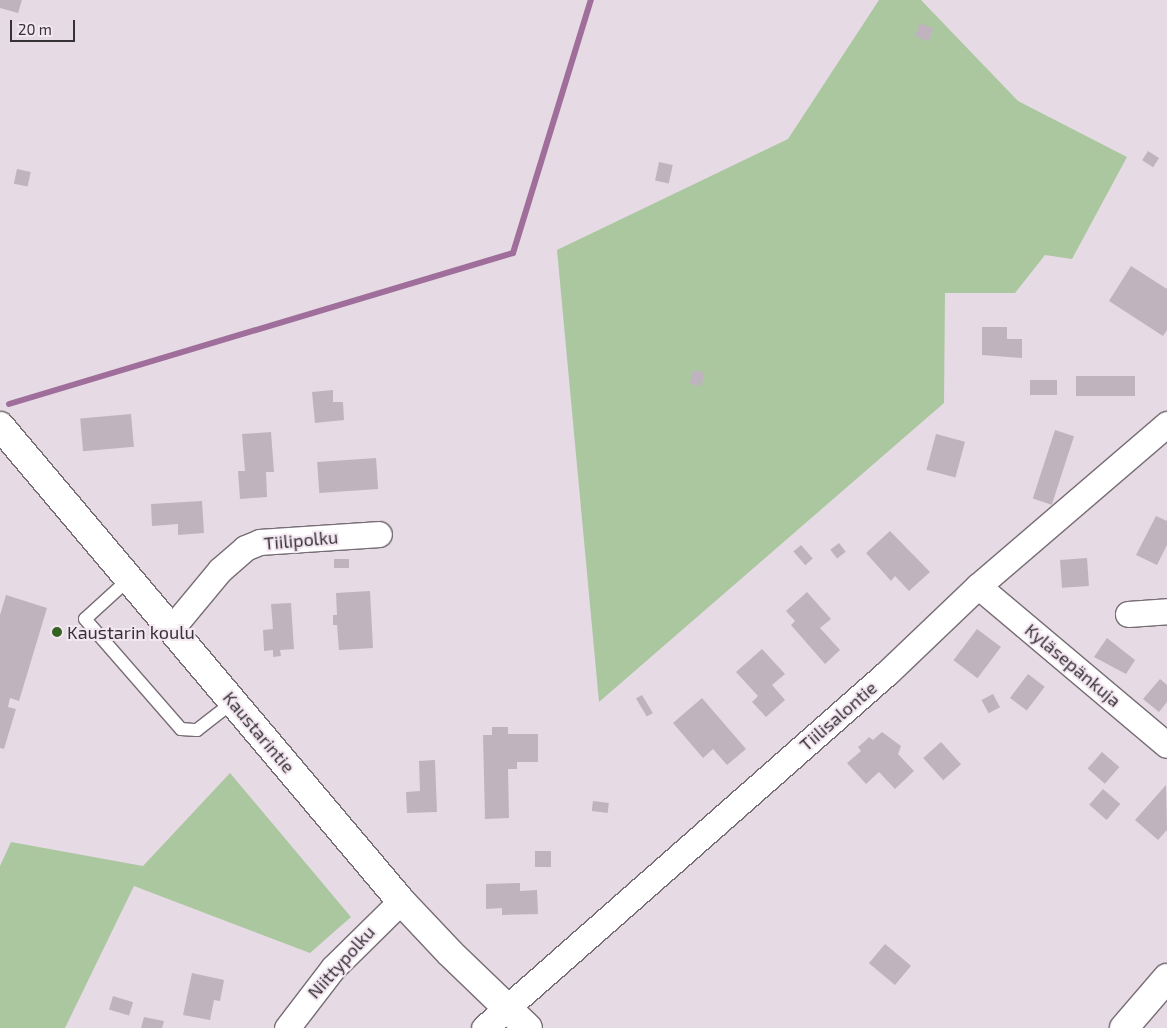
<!DOCTYPE html>
<meta charset="utf-8">
<style>
body{margin:0}
#map{position:relative;width:1167px;height:1028px;overflow:hidden;background:#e6dae4;font-family:"Exo 2",sans-serif}
div>[style]{position:absolute}
.green>*{inset:0;background:#abc7a0}
.stream>*{height:6px;margin:-3px;padding:0 3px;transform-origin:3px;border-radius:3px;background:#9f6e9b}
.building>*{inset:0;background:#bfb4be;transform-origin:0 0}
.roads{filter:drop-shadow(1px 0 #776d75) drop-shadow(-1px 0 #776d75) drop-shadow(0 1px #776d75) drop-shadow(0 -1px #776d75)}
.lane>*{height:12px;margin:-6px;padding:0 6px;transform-origin:6px;border-radius:6px;background:#fff}
.street>*{height:25px;margin:-12.5px;padding:0 12.5px;transform-origin:12.5px;border-radius:12.5px;background:#fff}
.secondary>*{height:28px;margin:-14px;padding:0 14px;transform-origin:14px;border-radius:14px;background:#fff}
.dots>*{width:14px;height:14px;translate:-50% -50%;box-sizing:border-box;border:2px solid #f3e7f1;border-radius:50%}
span{translate:-50% -50%;white-space:nowrap;text-align:center;line-height:1.15;-webkit-text-stroke:4px #f3e7f1;paint-order:stroke}
.street-label{font-size:18px;color:#363235}
.poi-label{font-size:18px;color:#363235}
.left{translate:0 -50%;text-align:left}
.scale{position:absolute;left:10px;top:20px;width:65px;height:22px;box-sizing:border-box;border:2px solid #363235;border-top:0;padding-left:6px;font-size:15px;line-height:18px;white-space:nowrap;color:#363235;-webkit-text-stroke:4px #f3e7f1;paint-order:stroke}
</style>
<div id="map">
<div class="green">
<div style="clip-path:polygon(879px 0,921px 0,1018px 101px,1127px 157px,1072px 259px,1045px 255px,1015px 293px,945px 293px,944px 403px,599px 702px,557px 250px,788px 139px)"></div>
<div style="clip-path:polygon(230px 773px,351px 917px,310px 953px,134px 886px,65px 1028px,0 1028px,0 866px,11px 842px,143px 866px)"></div>
</div>
<div class="stream">
<div style="left:9px;top:404px;width:526px;rotate:-16.68deg"></div>
<div style="left:513px;top:253px;width:265px;rotate:-72.9deg"></div>
</div>
<div class="building">
<div style="clip-path:polygon(0 0,22px 0,18px 13px,0 8px)"></div>
<div style="left:920px;top:23px;width:15px;height:14px;rotate:23deg"></div>
<div style="left:1148px;top:151px;width:13px;height:11px;rotate:32deg"></div>
<div style="left:659px;top:162px;width:14px;height:19px;rotate:12deg"></div>
<div style="left:17px;top:169px;width:14px;height:15px;rotate:12deg"></div>
<div style="clip-path:polygon(1131px 266px,1167px 289px,1167px 330px,1163px 336px,1109px 301px)"></div>
<div style="clip-path:polygon(982px 327px,1007px 327px,1007px 339px,1022px 339px,1022px 358px,982px 355px)"></div>
<div style="left:693px;top:370px;width:12px;height:14px;rotate:14deg"></div>
<div style="left:1076px;top:376px;width:59px;height:20px"></div>
<div style="left:1057px;top:380px;width:15px;height:27px;rotate:90deg"></div>
<div style="clip-path:polygon(333px 390px,333px 402px,343px 402px,344px 420px,315px 423px,312px 392px)"></div>
<div style="left:131px;top:414px;width:33px;height:51px;rotate:85deg"></div>
<div style="left:1055px;top:430px;width:20px;height:72px;rotate:18deg"></div>
<div style="clip-path:polygon(271px 432px,274px 472px,266px 472px,267px 497px,240px 499px,238px 471px,245px 471px,242px 434px)"></div>
<div style="left:936px;top:434px;width:30px;height:37px;rotate:15deg"></div>
<div style="left:376px;top:458px;width:31px;height:59px;rotate:86deg"></div>
<div style="clip-path:polygon(202px 501px,204px 533px,178px 535px,178px 524px,152px 526px,151px 504px)"></div>
<div style="clip-path:polygon(1156px 516px,1167px 521px,1167px 545px,1157px 565px,1136px 555px)"></div>
<div style="clip-path:polygon(890px 531px,930px 572px,909px 591px,895px 576px,891px 581px,866px 553px)"></div>
<div style="left:839px;top:543px;width:11px;height:11px;rotate:52deg"></div>
<div style="left:801px;top:545px;width:18px;height:10px;rotate:49deg"></div>
<div style="left:1087px;top:558px;width:28px;height:27px;rotate:86deg"></div>
<div style="left:334px;top:559px;width:15px;height:9px"></div>
<div style="clip-path:polygon(370px 591px,373px 648px,339px 650px,337px 625px,333px 625px,333px 615px,337px 615px,336px 593px)"></div>
<div style="clip-path:polygon(807px 592px,831px 619px,820px 628px,840px 650px,825px 664px,791px 625px,795px 621px,786px 611px)"></div>
<div style="clip-path:polygon(6px 595px,47px 608px,19px 701px,10px 698px,8px 707px,16px 709px,4px 749px,0 748px,0 615px)"></div>
<div style="clip-path:polygon(291px 603px,294px 649px,280px 650px,281px 656px,273px 657px,273px 650px,264px 651px,263px 630px,273px 629px,271px 604px)"></div>
<div style="left:977px;top:629px;width:30px;height:39px;rotate:37deg"></div>
<div style="clip-path:polygon(1107px 638px,1135px 660px,1126px 674px,1094px 657px)"></div>
<div style="clip-path:polygon(762px 649px,785px 674px,772px 685px,785px 700px,766px 717px,752px 702px,758px 696px,736px 672px)"></div>
<div style="left:1028px;top:674px;width:21px;height:30px;rotate:37deg"></div>
<div style="clip-path:polygon(1160px 679px,1167px 685px,1167px 702px,1159px 712px,1143px 699px)"></div>
<div style="left:993px;top:694px;width:15px;height:13px;rotate:62deg"></div>
<div style="left:642px;top:695px;width:21px;height:7px;rotate:59deg"></div>
<div style="clip-path:polygon(702px 698px,746px 749px,727px 765px,713px 749px,703px 758px,673px 723px)"></div>
<div style="clip-path:polygon(492px 727px,508px 727px,508px 734px,538px 734px,538px 762px,517px 762px,517px 769px,508px 769px,509px 818px,485px 819px,483px 735px,492px 735px)"></div>
<div style="clip-path:polygon(882px 732px,901px 746px,898px 754px,914px 771px,895px 789px,879px 772px,866px 784px,847px 763px,861px 751px,858px 747px,864px 742px,869px 737px,873px 740px)"></div>
<div style="left:941px;top:742px;width:30px;height:24px;rotate:48deg"></div>
<div style="left:1102px;top:752px;width:23px;height:22px;rotate:41deg"></div>
<div style="clip-path:polygon(435px 760px,437px 812px,407px 813px,406px 792px,420px 791px,419px 761px)"></div>
<div style="clip-path:polygon(1166px 785px,1167px 830px,1158px 840px,1135px 820px)"></div>
<div style="left:1103px;top:789px;width:23px;height:21px;rotate:41deg"></div>
<div style="left:593px;top:801px;width:16px;height:10px;rotate:7deg"></div>
<div style="left:535px;top:851px;width:16px;height:16px"></div>
<div style="clip-path:polygon(520px 883px,520px 891px,537px 890px,538px 914px,502px 915px,502px 908px,486px 909px,486px 884px)"></div>
<div style="left:885px;top:944px;width:34px;height:25px;rotate:40deg"></div>
<div style="clip-path:polygon(192px 973px,224px 980px,220px 1001px,214px 1000px,210px 1020px,183px 1015px)"></div>
<div style="left:113px;top:996px;width:21px;height:14px;rotate:17deg"></div>
<div style="clip-path:polygon(144px 1017px,164px 1021px,162px 1028px,141px 1028px)"></div>
</div>
<div class="roads">
<div class="lane">
<div style="left:129px;top:579px;width:59px;rotate:137.7deg"></div>
<div style="left:85px;top:619px;width:146px;rotate:48.9deg"></div>
<div style="left:181px;top:729px;width:16px;rotate:4deg"></div>
<div style="left:197px;top:730px;width:46px;rotate:-37.9deg"></div>
</div>
<div class="street">
<div style="left:978px;top:586px;width:247px;rotate:40.1deg"></div>
<div style="left:1128px;top:614px;width:39px;rotate:-4deg"></div>
<div style="left:171px;top:629px;width:77px;rotate:-50.3deg"></div>
<div style="left:220px;top:570px;width:33px;rotate:-41deg"></div>
<div style="left:245px;top:548px;width:16px;rotate:-22deg"></div>
<div style="left:260px;top:542px;width:119px;rotate:-3.8deg"></div>
<div style="left:287px;top:1028px;width:76px;rotate:-52.5deg"></div>
<div style="left:333px;top:968px;width:95px;rotate:-44.6deg"></div>
<div style="left:484px;top:1028px;width:538px;rotate:-41.39deg"></div>
<div style="left:888px;top:672px;width:124px;rotate:-43.7deg"></div>
<div style="left:978px;top:586px;width:249px;rotate:-40.6deg"></div>
</div>
<div class="secondary">
<div style="left:0;top:426px;width:622px;rotate:49.83deg"></div>
<div style="left:401px;top:901px;width:71px;rotate:46.7deg"></div>
<div style="left:450px;top:953px;width:108px;rotate:43.9deg"></div>
<div style="left:1124px;top:1028px;width:66px;rotate:-49.3deg"></div>
</div>
</div>
<div class="dots">
<div style="left:57px;top:632px;background:#366321"></div>
</div>
<div class="street-label">
<span style="left:301px;top:540px;rotate:-5deg">Tiilipolku</span>
<span style="left:1073px;top:665px;rotate:40deg">Kyläsepänkuja</span>
<span style="left:838px;top:716px;rotate:-41deg">Tiilisalontie</span>
<span style="left:259px;top:732px;rotate:50deg">Kaustarintie</span>
<span style="left:341px;top:962px;rotate:-48deg">Niittypolku</span>
</div>
<div class="poi-label">
<span class="left" style="left:67px;top:632px">Kaustarin koulu</span>
</div>
<div class="scale">20 m</div>
</div>
